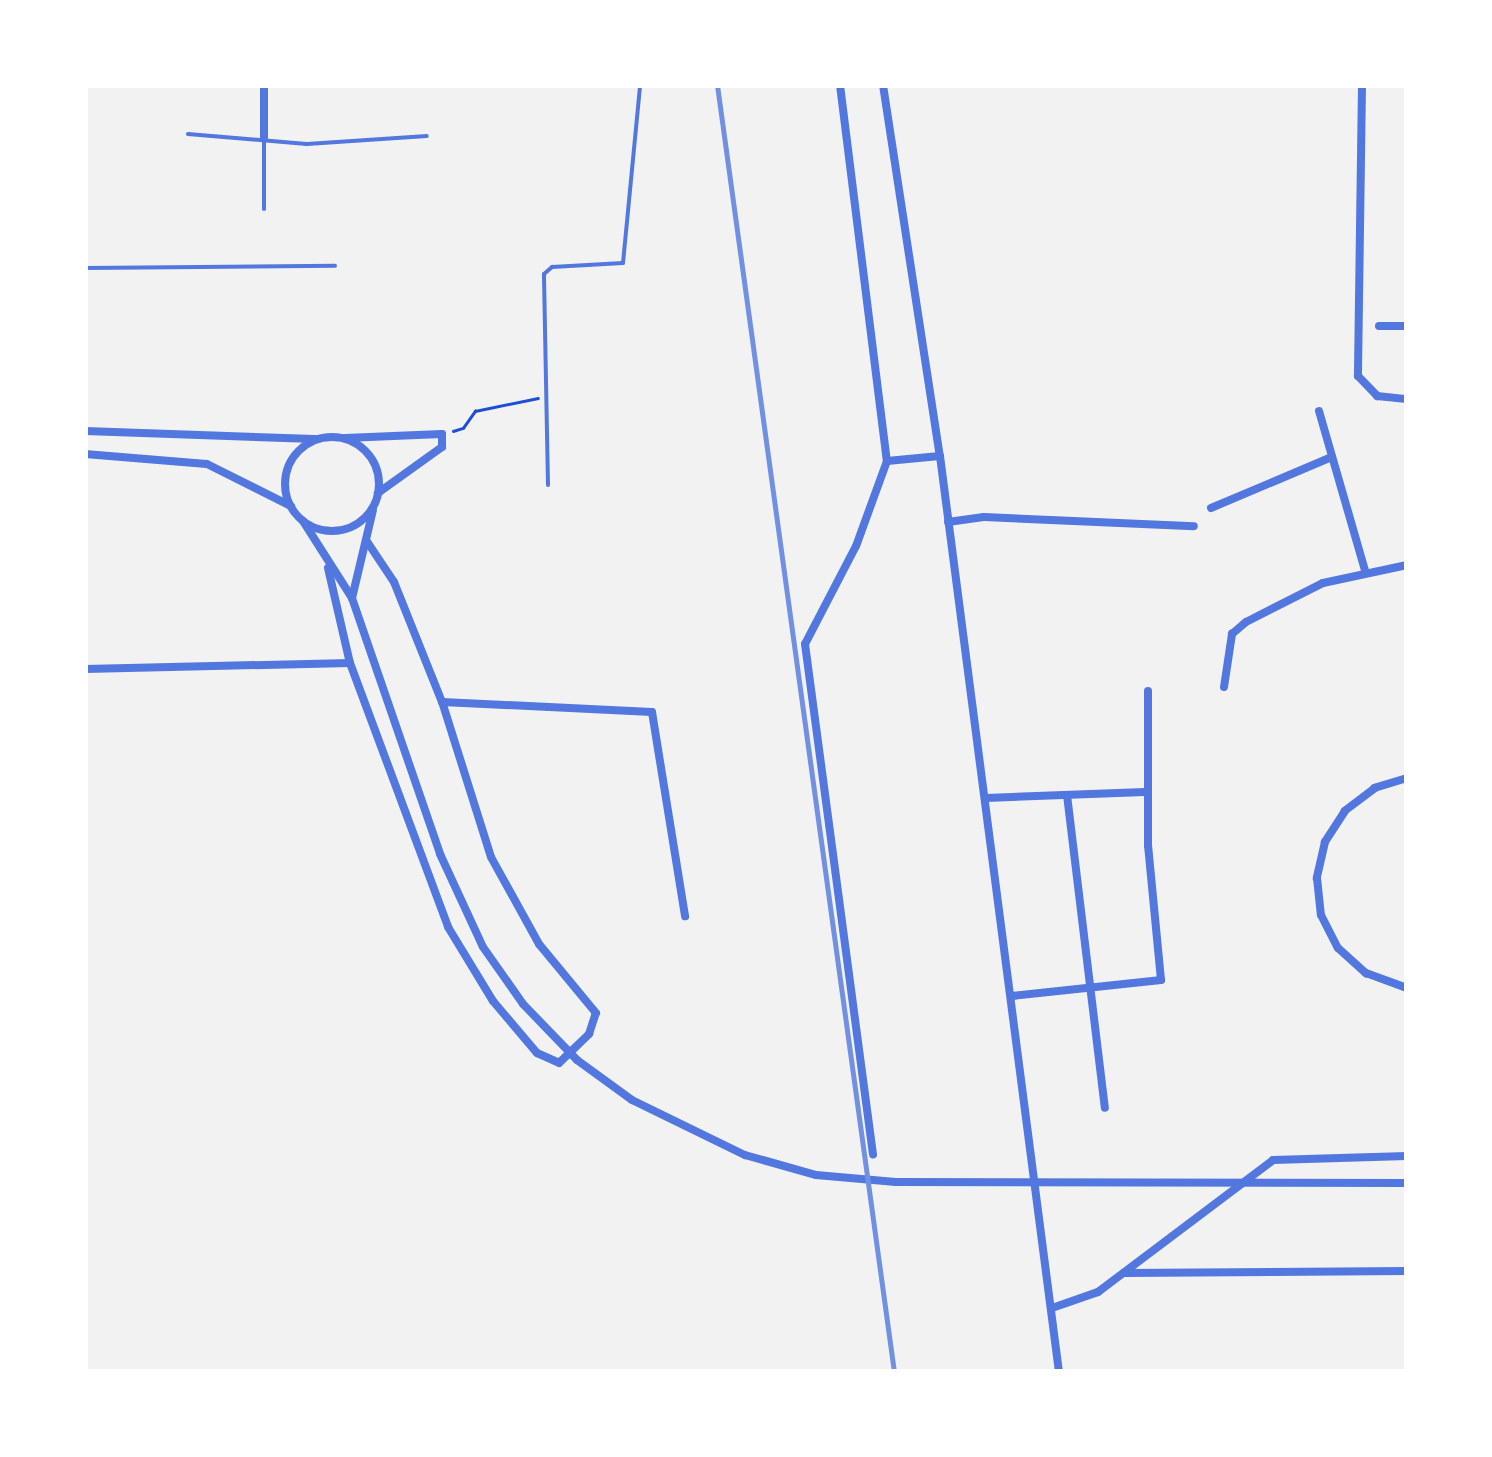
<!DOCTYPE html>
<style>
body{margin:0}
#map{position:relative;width:1492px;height:1457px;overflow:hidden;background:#f2f2f2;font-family:Figtree,sans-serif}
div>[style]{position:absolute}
.path>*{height:2.5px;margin:-1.25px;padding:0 1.25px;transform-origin:1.25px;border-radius:1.25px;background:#1d4ed8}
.service>*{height:4px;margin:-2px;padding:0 2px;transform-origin:2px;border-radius:2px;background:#5277de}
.minor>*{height:8px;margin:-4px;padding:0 4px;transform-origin:4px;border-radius:4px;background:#5277de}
.minor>.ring{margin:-4px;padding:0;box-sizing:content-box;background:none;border:8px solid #5277de;border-radius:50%}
.rail>*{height:5px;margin:-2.5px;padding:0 2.5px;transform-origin:2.5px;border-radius:2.5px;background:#7290e2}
span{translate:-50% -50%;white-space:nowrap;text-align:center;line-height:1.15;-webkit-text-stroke:10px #fff;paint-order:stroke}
.frame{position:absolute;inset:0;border:88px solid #fff;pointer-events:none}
</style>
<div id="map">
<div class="path">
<div style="left:453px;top:431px;width:10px;rotate:-17deg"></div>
<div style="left:463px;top:428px;width:21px;rotate:-55deg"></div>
<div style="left:475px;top:411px;width:64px;rotate:-11.7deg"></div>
</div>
<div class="service">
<div style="left:188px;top:134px;width:119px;rotate:4.8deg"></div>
<div style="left:307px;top:144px;width:120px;rotate:-3.8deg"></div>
<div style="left:264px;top:209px;width:71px;rotate:-90deg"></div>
<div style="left:85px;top:268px;width:250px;rotate:-0.5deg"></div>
<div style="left:548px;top:485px;width:211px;rotate:-91.1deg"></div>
<div style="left:544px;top:274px;width:11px;rotate:-41deg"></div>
<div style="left:552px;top:267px;width:71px;rotate:-3.2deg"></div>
<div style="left:623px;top:263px;width:179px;rotate:-84.5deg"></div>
</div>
<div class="minor">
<div style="left:264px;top:85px;width:53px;rotate:90deg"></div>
<div style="left:840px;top:85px;width:379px;rotate:82.9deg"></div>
<div style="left:887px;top:461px;width:90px;rotate:110deg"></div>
<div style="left:856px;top:546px;width:110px;rotate:117.5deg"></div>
<div style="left:805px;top:644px;width:515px;rotate:82.41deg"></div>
<div style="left:883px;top:85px;width:375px;rotate:81.3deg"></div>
<div style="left:940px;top:456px;width:924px;rotate:82.6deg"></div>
<div style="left:1362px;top:85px;width:291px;rotate:90.8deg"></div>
<div style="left:1358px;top:376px;width:28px;rotate:46deg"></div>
<div style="left:1377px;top:396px;width:30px;rotate:6deg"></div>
<div style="left:1379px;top:326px;width:28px"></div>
<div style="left:1319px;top:411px;width:166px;rotate:73.9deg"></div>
<div style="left:85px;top:431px;width:230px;rotate:2deg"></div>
<div class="ring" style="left:285px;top:437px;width:86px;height:86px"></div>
<div style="left:345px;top:438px;width:97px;rotate:-2.4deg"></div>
<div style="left:442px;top:434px;width:13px;rotate:90deg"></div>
<div style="left:442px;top:447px;width:79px;rotate:144.3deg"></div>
<div style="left:85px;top:454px;width:122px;rotate:4.7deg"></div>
<div style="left:207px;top:464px;width:94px;rotate:26.6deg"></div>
<div style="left:887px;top:461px;width:53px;rotate:-5.4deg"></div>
<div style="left:1211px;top:508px;width:131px;rotate:-22.9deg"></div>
<div style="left:303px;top:521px;width:91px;rotate:57.5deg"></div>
<div style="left:352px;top:598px;width:271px;rotate:71deg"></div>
<div style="left:440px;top:854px;width:102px;rotate:65.2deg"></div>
<div style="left:483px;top:947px;width:70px;rotate:54.9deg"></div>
<div style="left:523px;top:1004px;width:78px;rotate:46deg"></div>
<div style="left:577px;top:1060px;width:68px;rotate:36deg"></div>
<div style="left:632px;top:1100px;width:126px;rotate:26deg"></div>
<div style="left:745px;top:1155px;width:74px;rotate:15.7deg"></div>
<div style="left:816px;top:1175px;width:80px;rotate:5deg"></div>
<div style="left:896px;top:1182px;width:511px;rotate:0.11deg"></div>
<div style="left:948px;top:522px;width:36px;rotate:-8deg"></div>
<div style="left:984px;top:517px;width:210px;rotate:2.5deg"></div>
<div style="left:328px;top:568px;width:98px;rotate:77deg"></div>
<div style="left:350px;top:663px;width:282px;rotate:69.6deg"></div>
<div style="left:448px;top:927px;width:87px;rotate:58.7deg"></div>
<div style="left:493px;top:1001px;width:68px;rotate:49.8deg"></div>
<div style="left:537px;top:1053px;width:24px;rotate:24deg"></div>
<div style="left:559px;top:1063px;width:42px;rotate:-44deg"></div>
<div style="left:589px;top:1034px;width:22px;rotate:-72deg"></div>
<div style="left:596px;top:1013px;width:89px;rotate:-129.6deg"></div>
<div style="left:539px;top:944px;width:99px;rotate:-118.9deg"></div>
<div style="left:491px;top:857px;width:163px;rotate:-107.5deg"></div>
<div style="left:442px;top:702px;width:129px;rotate:-111.8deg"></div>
<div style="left:394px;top:582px;width:50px;rotate:-123.7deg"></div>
<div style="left:352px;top:598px;width:90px;rotate:-76.6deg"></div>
<div style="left:85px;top:669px;width:265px;rotate:-1.3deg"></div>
<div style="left:1224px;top:687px;width:54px;rotate:-81.4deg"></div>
<div style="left:1232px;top:634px;width:18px;rotate:-41deg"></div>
<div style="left:1246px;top:622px;width:86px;rotate:-26.9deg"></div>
<div style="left:1323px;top:583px;width:86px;rotate:-12.1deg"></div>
<div style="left:442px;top:702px;width:210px;rotate:2.7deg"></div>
<div style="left:652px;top:712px;width:207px;rotate:80.8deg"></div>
<div style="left:1407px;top:778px;width:34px;rotate:163deg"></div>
<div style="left:1375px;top:788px;width:38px;rotate:143deg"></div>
<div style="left:1345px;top:811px;width:37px;rotate:123deg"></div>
<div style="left:1325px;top:842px;width:37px;rotate:103deg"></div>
<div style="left:1317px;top:878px;width:37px;rotate:84deg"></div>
<div style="left:1321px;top:915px;width:37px;rotate:63deg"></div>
<div style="left:1338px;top:948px;width:38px;rotate:42deg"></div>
<div style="left:1366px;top:973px;width:44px;rotate:20.1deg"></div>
<div style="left:1067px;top:795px;width:315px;rotate:83.1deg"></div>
<div style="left:986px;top:798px;width:159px;rotate:-2.2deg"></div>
<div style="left:1012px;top:996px;width:150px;rotate:-6.1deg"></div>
<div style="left:1161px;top:980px;width:135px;rotate:-95.5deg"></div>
<div style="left:1148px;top:846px;width:155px;rotate:-90deg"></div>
<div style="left:1124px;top:1273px;width:283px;rotate:-0.4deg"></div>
<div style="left:1052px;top:1308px;width:49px;rotate:-19.2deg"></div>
<div style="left:1098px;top:1292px;width:219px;rotate:-37deg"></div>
<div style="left:1273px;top:1160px;width:134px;rotate:-1.7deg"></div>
</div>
<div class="rail">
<div style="left:717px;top:85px;width:1299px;rotate:82.17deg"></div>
</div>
<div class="frame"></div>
</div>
